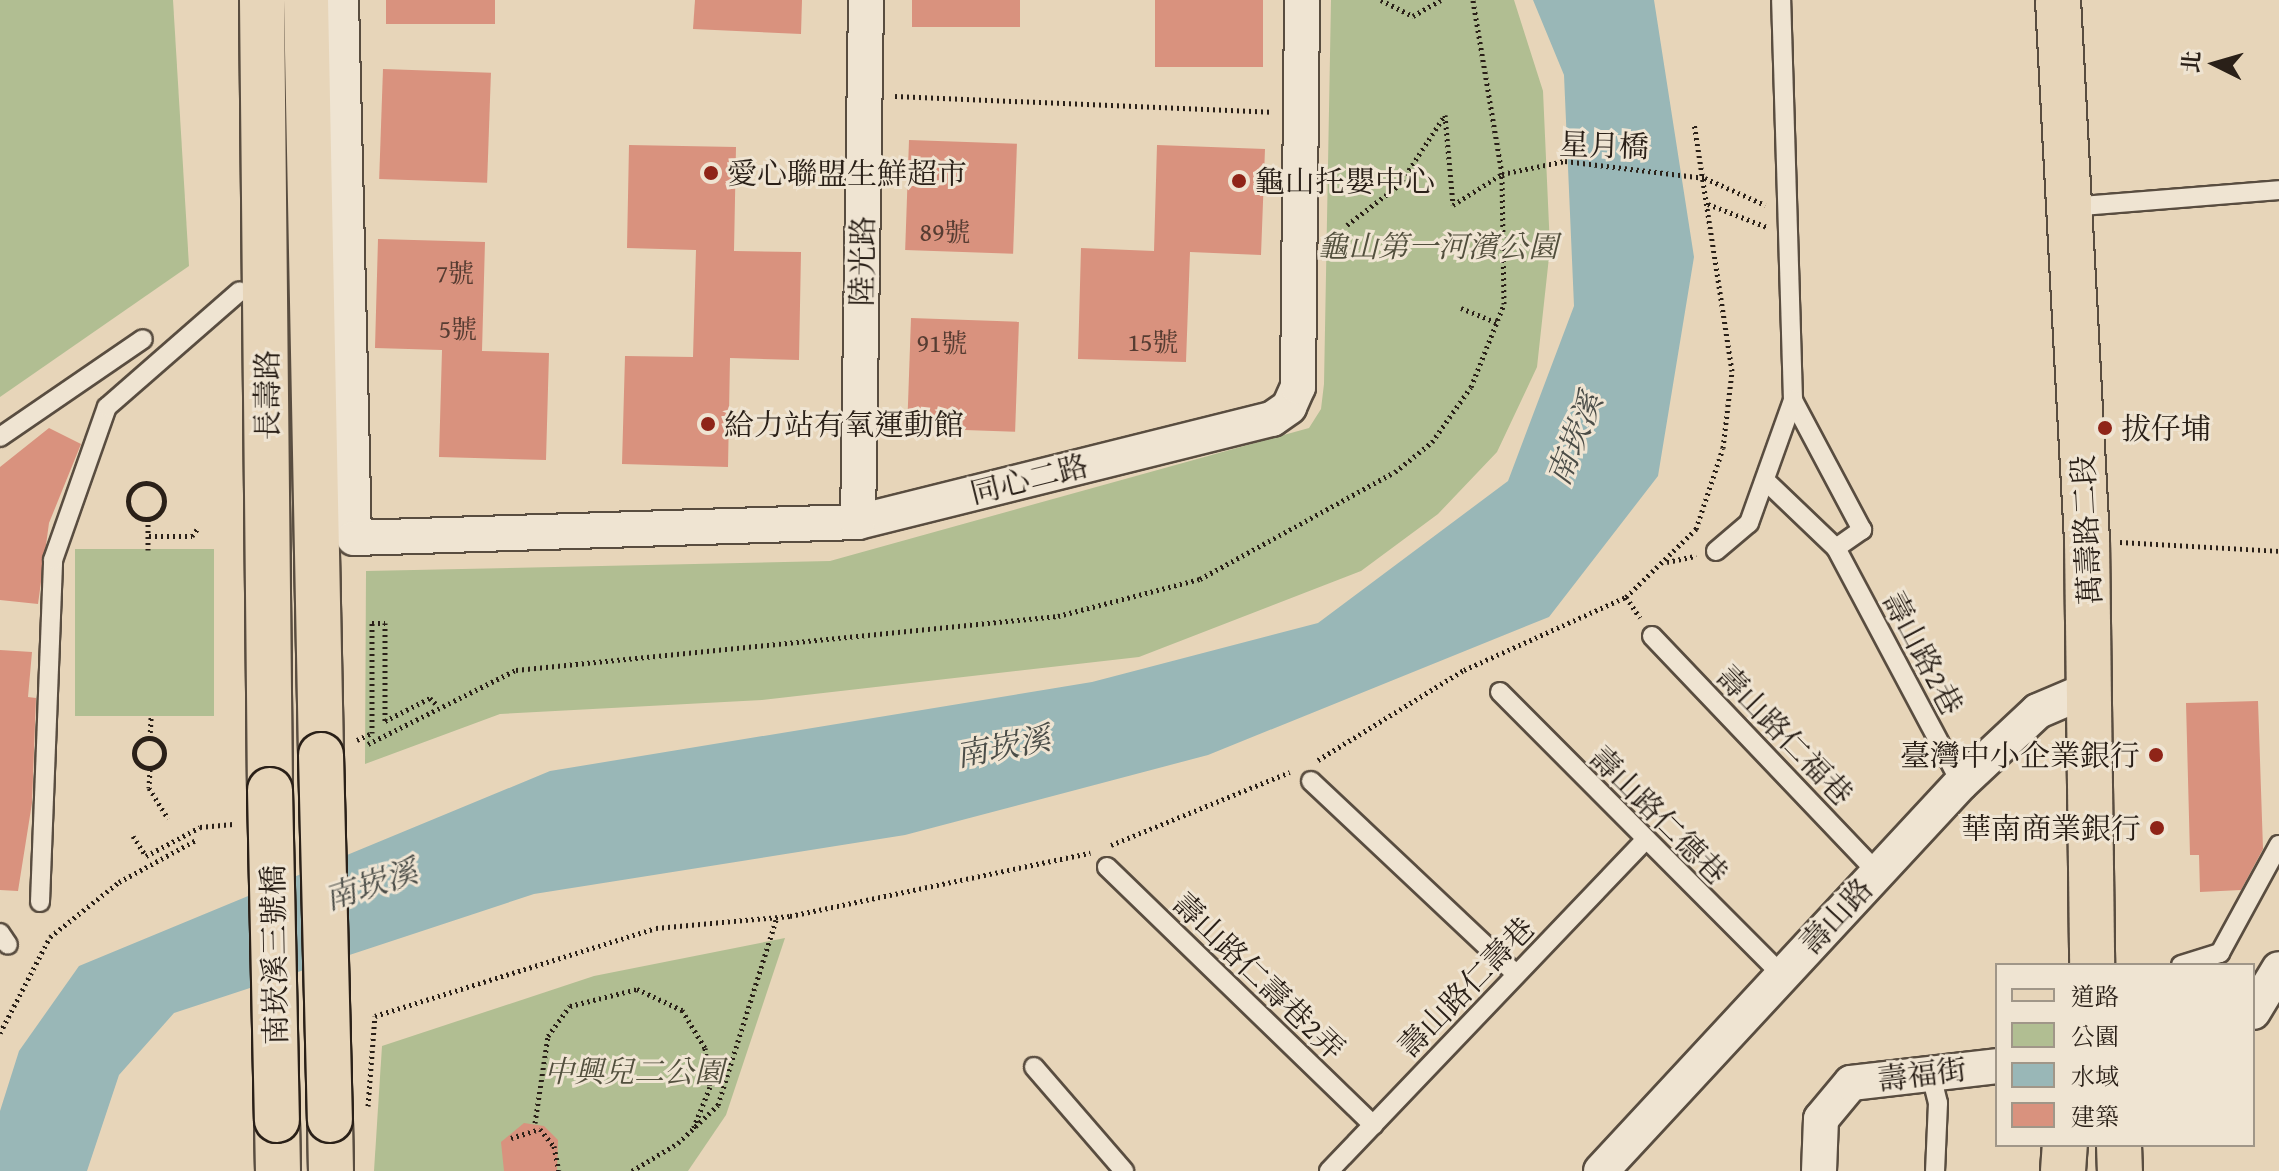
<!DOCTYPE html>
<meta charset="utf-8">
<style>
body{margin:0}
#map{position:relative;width:2279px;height:1171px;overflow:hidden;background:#e7d5b9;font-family:"Gentium Book Plus","Noto Serif TC",serif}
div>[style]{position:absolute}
.green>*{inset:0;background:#b1be92;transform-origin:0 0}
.water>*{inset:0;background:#99b7b7}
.building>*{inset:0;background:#d9927e;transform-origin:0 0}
.path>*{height:5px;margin-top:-2.5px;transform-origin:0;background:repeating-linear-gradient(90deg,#2a2018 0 2px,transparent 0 6px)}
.path>.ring{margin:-2.5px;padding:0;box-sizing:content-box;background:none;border:5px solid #2a2018;border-radius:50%}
.roads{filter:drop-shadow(2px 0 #594d40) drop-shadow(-2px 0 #594d40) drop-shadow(0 2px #594d40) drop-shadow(0 -2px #594d40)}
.service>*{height:18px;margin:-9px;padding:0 9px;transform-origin:9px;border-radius:9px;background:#efe4d2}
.minor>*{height:34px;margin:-17px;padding:0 17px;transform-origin:17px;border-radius:17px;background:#efe4d2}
.primary>*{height:44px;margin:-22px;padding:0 22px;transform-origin:22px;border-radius:22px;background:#e7d5b9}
.path-bridge>*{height:5px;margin-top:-2.5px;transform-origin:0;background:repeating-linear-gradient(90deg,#2a2018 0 2px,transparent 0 6px)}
.bridges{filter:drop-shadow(2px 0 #2a2018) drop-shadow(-2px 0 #2a2018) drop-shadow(0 2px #2a2018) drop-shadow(0 -2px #2a2018)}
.primary-bridge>*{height:44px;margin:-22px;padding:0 22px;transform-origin:22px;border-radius:22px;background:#e7d5b9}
.dots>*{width:22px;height:22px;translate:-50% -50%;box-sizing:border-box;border:4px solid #efe4d2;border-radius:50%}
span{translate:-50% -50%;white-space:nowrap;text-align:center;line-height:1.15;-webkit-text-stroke:6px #efe4d2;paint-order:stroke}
.number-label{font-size:26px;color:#563c32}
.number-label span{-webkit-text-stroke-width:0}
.street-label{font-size:30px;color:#2a2018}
.poi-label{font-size:30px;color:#2a2018}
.left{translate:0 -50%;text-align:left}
.right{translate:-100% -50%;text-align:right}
.park-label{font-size:30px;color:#524f3d;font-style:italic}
.water-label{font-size:32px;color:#4b4d48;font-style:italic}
.legend{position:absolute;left:1995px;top:963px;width:260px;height:184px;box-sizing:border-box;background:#efe4d2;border:2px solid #a09688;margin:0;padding:10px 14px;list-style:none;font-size:24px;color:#2a2018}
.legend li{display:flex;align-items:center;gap:16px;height:40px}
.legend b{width:40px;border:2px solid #a09688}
.north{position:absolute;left:2175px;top:24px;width:80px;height:80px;-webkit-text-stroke:6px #efe4d2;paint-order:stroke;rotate:275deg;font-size:22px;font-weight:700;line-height:32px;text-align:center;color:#2a2018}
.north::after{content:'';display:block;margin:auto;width:28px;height:36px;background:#2a2018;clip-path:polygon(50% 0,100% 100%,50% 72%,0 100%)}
</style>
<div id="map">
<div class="green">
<div style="clip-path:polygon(0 0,173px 0,189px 266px,0 397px)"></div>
<div style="clip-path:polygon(1331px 0,1514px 0,1543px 91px,1550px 248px,1537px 367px,1497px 452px,1438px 514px,1361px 571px,1139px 657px,762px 700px,500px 714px,365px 764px,366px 571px,830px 561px,1309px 428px,1321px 409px,1324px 384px)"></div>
<div style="left:75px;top:549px;width:139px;height:167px"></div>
<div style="clip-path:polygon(785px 938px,726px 1115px,688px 1171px,374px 1171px,382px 1046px,594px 976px)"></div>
</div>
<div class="water">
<div style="clip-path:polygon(1533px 0,1654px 0,1694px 257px,1658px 476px,1549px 617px,1208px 755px,905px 835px,534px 894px,174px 1013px,119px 1075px,87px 1171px,0 1171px,0 1111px,19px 1051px,79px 966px,550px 771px,1092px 682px,1318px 623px,1508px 481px,1574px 306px,1564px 75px)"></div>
</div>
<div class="building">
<div style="left:386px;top:0;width:109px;height:24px"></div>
<div style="clip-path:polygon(695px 0,802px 0,801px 34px,693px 29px)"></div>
<div style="left:912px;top:0;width:108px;height:27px"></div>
<div style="left:1155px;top:0;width:108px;height:67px"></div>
<div style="left:383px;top:69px;width:108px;height:110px;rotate:2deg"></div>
<div style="left:909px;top:140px;width:108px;height:110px;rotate:2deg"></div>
<div style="clip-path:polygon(629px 145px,736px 147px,734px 251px,801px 252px,799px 360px,730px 358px,728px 467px,622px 464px,625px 356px,693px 357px,696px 250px,627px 248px)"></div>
<div style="clip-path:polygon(1157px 145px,1265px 149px,1261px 255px,1190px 252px,1186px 362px,1078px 359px,1081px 248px,1154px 251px)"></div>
<div style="clip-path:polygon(378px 239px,485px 242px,482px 351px,549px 353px,546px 460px,439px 457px,442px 350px,375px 348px)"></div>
<div style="left:911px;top:318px;width:108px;height:110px;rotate:2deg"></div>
<div style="clip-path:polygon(49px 428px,81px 444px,49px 523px,38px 604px,0 600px,0 467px)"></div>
<div style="clip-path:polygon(0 650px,32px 652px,28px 697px,36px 698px,32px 803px,18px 891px,0 890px)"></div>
<div style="clip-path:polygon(2258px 701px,2263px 849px,2241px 890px,2200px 892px,2199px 855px,2190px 855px,2186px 703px)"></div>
<div style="clip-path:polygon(524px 1123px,544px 1126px,558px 1140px,557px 1171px,504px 1171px,501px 1142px)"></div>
</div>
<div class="path">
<div style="left:1381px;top:0;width:36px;rotate:27deg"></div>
<div style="left:1413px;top:16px;width:32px;rotate:-30deg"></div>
<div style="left:895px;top:96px;width:376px;rotate:2.4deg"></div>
<div style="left:1708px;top:204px;width:63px;rotate:21.3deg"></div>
<div style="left:1347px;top:225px;width:66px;rotate:-37.6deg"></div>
<div style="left:1399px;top:185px;width:84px;rotate:-56.7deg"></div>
<div style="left:1445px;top:115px;width:90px;rotate:84.9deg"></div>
<div style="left:1453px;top:205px;width:58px;rotate:-32.3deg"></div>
<div style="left:1502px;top:174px;width:64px;rotate:-11.7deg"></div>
<div style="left:1565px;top:161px;width:141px;rotate:6.9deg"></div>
<div style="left:1705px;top:178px;width:66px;rotate:24.2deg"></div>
<div style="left:1461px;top:308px;width:38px;rotate:22deg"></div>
<div class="ring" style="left:128px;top:483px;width:31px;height:31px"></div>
<div style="left:148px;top:519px;width:31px;rotate:90deg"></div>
<div style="left:149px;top:536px;width:43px"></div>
<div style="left:192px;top:536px;width:10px;rotate:-53deg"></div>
<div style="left:2120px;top:542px;width:159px;rotate:3.2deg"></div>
<div style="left:1667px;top:562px;width:30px;rotate:-12deg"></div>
<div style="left:1626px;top:597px;width:25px;rotate:56deg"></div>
<div class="ring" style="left:134px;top:738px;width:25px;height:25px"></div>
<div style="left:150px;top:738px;width:21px;rotate:-87deg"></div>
<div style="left:357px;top:740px;width:17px;rotate:-25deg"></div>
<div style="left:372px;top:733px;width:110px;rotate:-90deg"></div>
<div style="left:372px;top:623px;width:13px"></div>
<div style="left:385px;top:623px;width:98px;rotate:90deg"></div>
<div style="left:385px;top:721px;width:51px;rotate:-27.1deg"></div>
<div style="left:430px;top:698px;width:10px;rotate:45deg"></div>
<div style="left:368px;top:744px;width:165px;rotate:-26.6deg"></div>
<div style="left:516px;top:670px;width:545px;rotate:-5.69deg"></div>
<div style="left:1058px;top:616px;width:147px;rotate:-14.6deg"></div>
<div style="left:1200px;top:579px;width:222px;rotate:-28.8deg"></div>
<div style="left:1395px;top:472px;width:48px;rotate:-39deg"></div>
<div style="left:1432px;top:442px;width:67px;rotate:-54.7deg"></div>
<div style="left:1471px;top:387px;width:89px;rotate:-68.3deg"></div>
<div style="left:1504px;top:304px;width:130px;rotate:-90.9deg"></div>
<div style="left:1502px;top:174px;width:176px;rotate:-99.5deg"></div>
<div style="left:1318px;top:760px;width:172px;rotate:-31.7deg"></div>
<div style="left:1464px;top:670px;width:178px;rotate:-24.3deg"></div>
<div style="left:1626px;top:597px;width:98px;rotate:-44.2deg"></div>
<div style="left:1696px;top:529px;width:85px;rotate:-71.6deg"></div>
<div style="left:1723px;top:448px;width:78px;rotate:-83.3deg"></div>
<div style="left:1732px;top:371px;width:251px;rotate:-98.7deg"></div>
<div style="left:150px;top:769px;width:19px;rotate:93deg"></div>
<div style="left:149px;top:788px;width:36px;rotate:58deg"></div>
<div style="left:1111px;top:845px;width:193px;rotate:-22.2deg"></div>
<div style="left:0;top:1033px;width:108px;rotate:-62.5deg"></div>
<div style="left:50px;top:937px;width:88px;rotate:-38.6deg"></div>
<div style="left:119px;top:882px;width:88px;rotate:-28.6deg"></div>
<div style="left:368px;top:1106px;width:90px;rotate:-85.6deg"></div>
<div style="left:375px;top:1016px;width:294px;rotate:-17.4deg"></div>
<div style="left:656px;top:928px;width:135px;rotate:-5.1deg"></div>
<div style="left:790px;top:916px;width:307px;rotate:-11.9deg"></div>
<div style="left:535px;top:1123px;width:88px;rotate:-81.5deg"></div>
<div style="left:548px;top:1036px;width:37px;rotate:-54deg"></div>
<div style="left:570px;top:1006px;width:69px;rotate:-14.2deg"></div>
<div style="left:637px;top:989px;width:50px;rotate:25deg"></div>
<div style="left:682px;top:1010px;width:44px;rotate:58.8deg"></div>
<div style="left:705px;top:1048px;width:39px;rotate:83deg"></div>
<div style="left:710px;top:1087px;width:45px;rotate:112deg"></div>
<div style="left:632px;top:1171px;width:54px;rotate:-31.3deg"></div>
<div style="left:678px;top:1143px;width:55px;rotate:-43.5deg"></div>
<div style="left:718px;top:1105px;width:197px;rotate:-72.6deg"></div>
</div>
<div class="roads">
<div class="service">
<div style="left:2069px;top:207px;width:211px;rotate:-4.6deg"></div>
<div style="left:0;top:437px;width:173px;rotate:-34.4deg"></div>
<div style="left:1768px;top:483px;width:94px;rotate:43.7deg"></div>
<div style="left:1836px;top:548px;width:32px;rotate:-35deg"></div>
<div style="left:1862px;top:530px;width:147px;rotate:-118deg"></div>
<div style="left:1793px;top:400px;width:400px;rotate:-91.7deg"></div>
<div style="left:1836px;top:548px;width:266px;rotate:62deg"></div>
<div style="left:1716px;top:551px;width:43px;rotate:-40.3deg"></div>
<div style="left:1749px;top:523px;width:131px;rotate:-70.3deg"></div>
<div style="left:1652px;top:636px;width:326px;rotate:46.4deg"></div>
<div style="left:1500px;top:692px;width:398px;rotate:45.1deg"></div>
<div style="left:1311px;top:781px;width:282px;rotate:43.3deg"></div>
<div style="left:1107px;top:867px;width:371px;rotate:44.1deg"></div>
<div style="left:40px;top:902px;width:342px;rotate:-87.8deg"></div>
<div style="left:53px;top:560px;width:162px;rotate:-70.6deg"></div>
<div style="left:107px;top:407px;width:176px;rotate:-41.1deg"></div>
<div style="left:0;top:933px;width:14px;rotate:56deg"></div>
<div style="left:2181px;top:965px;width:41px;rotate:-17.1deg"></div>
<div style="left:2220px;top:953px;width:123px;rotate:-61.4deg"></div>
<div style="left:1034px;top:1067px;width:138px;rotate:49.1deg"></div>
<div style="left:1930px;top:1071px;width:33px;rotate:76deg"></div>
<div style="left:1938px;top:1103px;width:68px;rotate:92.5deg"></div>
<div style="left:1329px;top:1171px;width:455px;rotate:-46.3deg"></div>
</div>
<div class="minor">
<div style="left:341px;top:0;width:538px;rotate:88.62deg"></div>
<div style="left:354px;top:538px;width:504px;rotate:-1.82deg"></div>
<div style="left:858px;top:522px;width:427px;rotate:-14deg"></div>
<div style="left:1272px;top:419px;width:21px;rotate:-35deg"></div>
<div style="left:1289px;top:407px;width:22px;rotate:-66deg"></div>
<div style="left:1298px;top:387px;width:387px;rotate:-89.4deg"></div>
<div style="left:858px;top:522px;width:522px;rotate:-89.12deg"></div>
<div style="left:2253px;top:1012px;width:50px;rotate:-58.8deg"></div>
<div style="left:1601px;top:1171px;width:529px;rotate:-47.14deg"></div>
<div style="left:1961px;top:783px;width:105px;rotate:-43.1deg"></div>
<div style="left:2038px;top:711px;width:59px;rotate:-23.1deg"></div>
<div style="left:1819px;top:1171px;width:52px;rotate:-87.8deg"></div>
<div style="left:1821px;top:1119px;width:47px;rotate:-50.2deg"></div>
<div style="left:1851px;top:1083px;width:147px;rotate:-6.6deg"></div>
</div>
<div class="primary">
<div style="left:262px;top:0;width:790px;rotate:89.42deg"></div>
<div style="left:306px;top:0;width:755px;rotate:88.86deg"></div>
<div style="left:2058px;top:0;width:541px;rotate:86.93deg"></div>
<div style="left:2087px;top:540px;width:425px;rotate:89.3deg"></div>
<div style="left:277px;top:1120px;width:51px;rotate:88.9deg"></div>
<div style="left:330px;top:1120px;width:51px;rotate:88.9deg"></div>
<div style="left:2119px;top:1145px;width:26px;rotate:88deg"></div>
<div style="left:2063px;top:1171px;width:26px;rotate:-86deg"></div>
</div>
</div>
<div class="path-bridge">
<div style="left:133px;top:836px;width:24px;rotate:57deg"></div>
<div style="left:146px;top:856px;width:61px;rotate:-28.2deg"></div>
<div style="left:200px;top:827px;width:36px;rotate:-5deg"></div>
<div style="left:511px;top:1138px;width:30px;rotate:-17deg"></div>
<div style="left:540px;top:1129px;width:22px;rotate:51deg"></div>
<div style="left:554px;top:1146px;width:25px;rotate:79deg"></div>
</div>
<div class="bridges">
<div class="primary-bridge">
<div style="left:321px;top:755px;width:365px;rotate:88.6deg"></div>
<div style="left:270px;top:790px;width:330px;rotate:88.8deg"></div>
</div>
</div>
<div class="dots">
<div style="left:711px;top:173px;background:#8f2418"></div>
<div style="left:1239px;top:181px;background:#8f2418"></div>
<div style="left:708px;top:424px;background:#8f2418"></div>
<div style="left:2105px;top:428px;background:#8f2418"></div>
<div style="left:2156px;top:755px;background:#8f2418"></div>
<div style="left:2157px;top:828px;background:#8f2418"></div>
</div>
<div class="number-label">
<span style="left:945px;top:232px">89號</span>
<span style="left:455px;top:273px">7號</span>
<span style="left:458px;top:329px">5號</span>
<span style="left:1153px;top:342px">15號</span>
<span style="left:942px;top:343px">91號</span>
</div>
<div class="street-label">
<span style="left:1604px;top:145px;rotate:2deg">星月橋</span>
<span style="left:862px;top:261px;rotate:-89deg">陸光路</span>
<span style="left:267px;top:395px;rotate:-90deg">長壽路</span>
<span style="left:1029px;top:479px;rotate:-14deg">同心二路</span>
<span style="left:2086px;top:530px;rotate:-93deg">萬壽路二段</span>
<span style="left:1923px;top:653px;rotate:62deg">壽山路2巷</span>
<span style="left:1785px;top:735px;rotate:46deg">壽山路仁福巷</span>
<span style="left:1659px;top:815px;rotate:45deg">壽山路仁德巷</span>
<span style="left:1836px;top:916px;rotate:-47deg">壽山路</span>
<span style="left:274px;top:955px;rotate:-91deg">南崁溪三號橋</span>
<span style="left:1259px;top:976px;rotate:44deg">壽山路仁壽巷2弄</span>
<span style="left:1466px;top:987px;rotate:-46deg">壽山路仁壽巷</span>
<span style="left:1922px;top:1074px;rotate:-7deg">壽福街</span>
</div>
<div class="poi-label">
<span class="left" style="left:727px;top:173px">愛心聯盟生鮮超市</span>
<span class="left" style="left:1255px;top:181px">龜山托嬰中心</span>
<span class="left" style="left:724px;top:424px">給力站有氧運動館</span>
<span class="left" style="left:2121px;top:428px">拔仔埔</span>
<span class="right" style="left:2140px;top:755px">臺灣中小企業銀行</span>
<span class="right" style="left:2141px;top:828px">華南商業銀行</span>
</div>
<div class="park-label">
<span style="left:1438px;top:246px">龜山第一河濱公園</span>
<span style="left:634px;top:1071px">中興兒二公園</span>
</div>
<div class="water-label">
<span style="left:1575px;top:439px;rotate:-68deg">南崁溪</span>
<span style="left:1003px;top:747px;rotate:-11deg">南崁溪</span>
<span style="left:371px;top:885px;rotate:-18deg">南崁溪</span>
</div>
<ul class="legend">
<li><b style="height:10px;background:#e7d5b9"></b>道路</li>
<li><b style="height:22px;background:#b1be92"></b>公園</li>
<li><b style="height:22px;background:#99b7b7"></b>水域</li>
<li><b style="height:22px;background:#d9927e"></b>建築</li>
</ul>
<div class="north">北</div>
</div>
